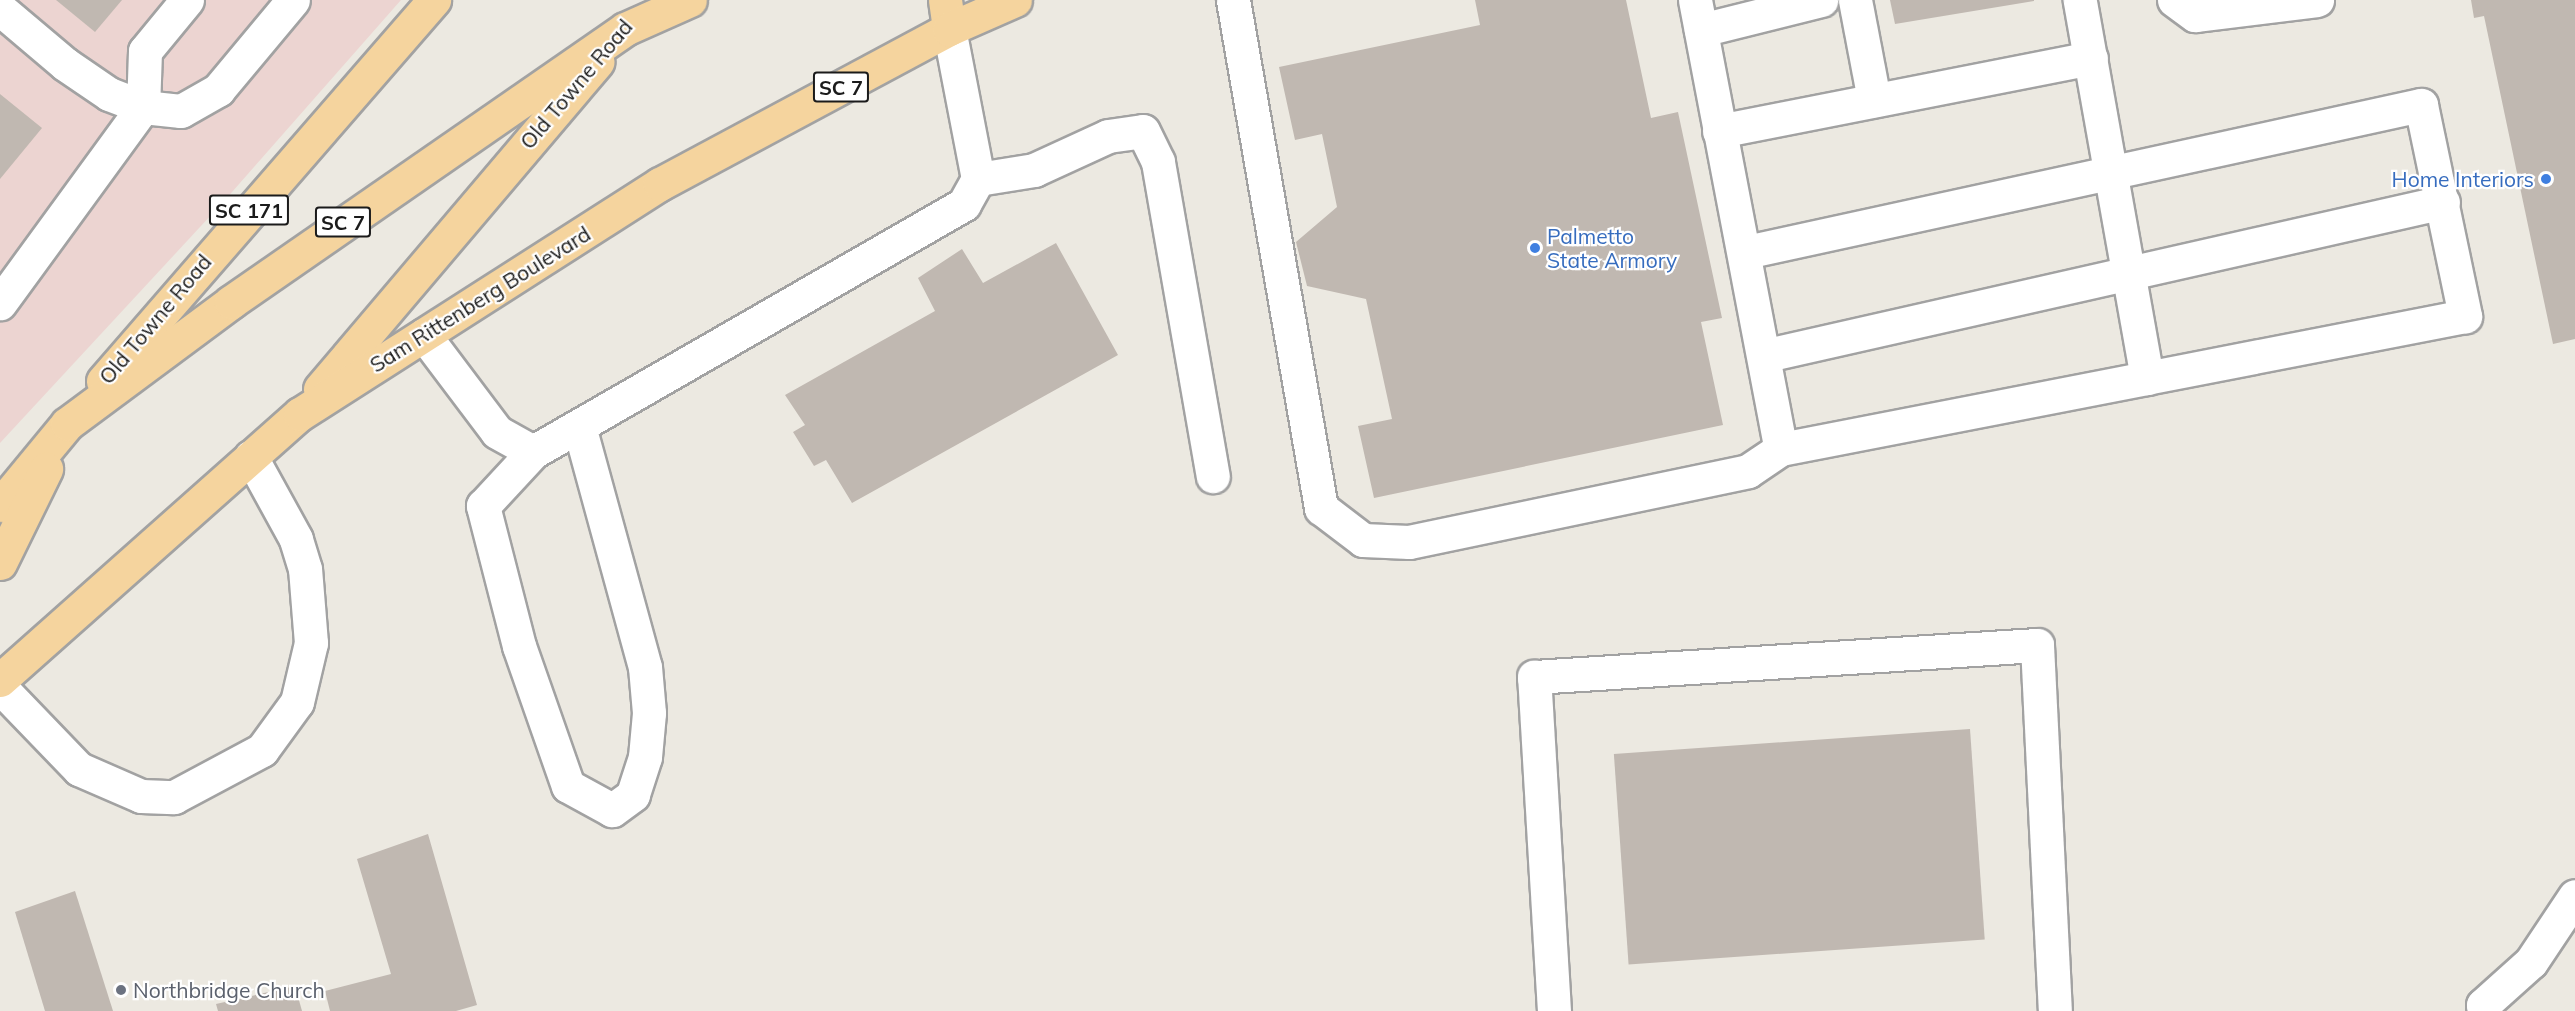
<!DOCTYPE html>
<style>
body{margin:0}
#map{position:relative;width:2575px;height:1011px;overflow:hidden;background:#ece9e1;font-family:Mulish,sans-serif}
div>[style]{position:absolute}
.commercial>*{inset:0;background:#ecd4d1}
.building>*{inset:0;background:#c0b8b1;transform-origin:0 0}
.roads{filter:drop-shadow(2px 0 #a2a2a2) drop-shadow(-2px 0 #a2a2a2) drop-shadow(0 2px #a2a2a2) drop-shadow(0 -2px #a2a2a2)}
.minor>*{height:33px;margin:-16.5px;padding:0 16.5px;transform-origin:16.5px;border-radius:16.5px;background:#fff}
.major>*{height:33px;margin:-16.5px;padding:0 16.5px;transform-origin:16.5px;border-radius:16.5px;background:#f5d49e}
.dots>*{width:16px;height:16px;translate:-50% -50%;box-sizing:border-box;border:3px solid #fff;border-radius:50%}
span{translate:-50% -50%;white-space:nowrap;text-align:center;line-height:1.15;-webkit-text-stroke:4.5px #fff;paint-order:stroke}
.shield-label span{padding:2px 4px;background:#fff;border:2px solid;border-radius:4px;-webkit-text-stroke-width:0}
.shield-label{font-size:20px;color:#1b1b1b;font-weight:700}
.street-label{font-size:21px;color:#1b1b1b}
.shop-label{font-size:21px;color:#366cbe}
.right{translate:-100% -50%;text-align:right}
.left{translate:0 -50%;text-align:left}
.worship-label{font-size:21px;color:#5b616d}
</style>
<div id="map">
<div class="commercial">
<div style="clip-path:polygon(0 0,401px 0,225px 200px,0 443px)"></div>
</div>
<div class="building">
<div style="clip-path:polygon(56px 0,122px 0,95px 32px)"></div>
<div style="clip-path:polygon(1475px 0,1626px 0,1651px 118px,1678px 112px,1722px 318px,1701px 322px,1723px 425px,1374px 498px,1358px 426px,1392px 419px,1366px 299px,1307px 286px,1296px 242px,1337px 207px,1322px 134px,1295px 140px,1279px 67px,1480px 25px)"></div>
<div style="clip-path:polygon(1890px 0,2034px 0,2034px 1px,1895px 24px)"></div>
<div style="clip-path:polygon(2471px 0,2575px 0,2575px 339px,2553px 344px,2484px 16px,2474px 18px)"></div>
<div style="clip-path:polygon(0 94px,42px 128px,0 179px)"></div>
<div style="clip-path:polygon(1056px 243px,1118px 355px,852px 503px,826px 460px,814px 466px,793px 432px,805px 425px,785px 395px,935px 311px,918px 278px,962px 249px,983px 283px)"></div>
<div style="left:1970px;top:729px;width:211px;height:357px;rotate:86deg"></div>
<div style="clip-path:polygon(428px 834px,477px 1005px,456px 1011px,330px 1011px,325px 991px,391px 974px,357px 859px)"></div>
<div style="clip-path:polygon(75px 891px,113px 1011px,45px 1011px,15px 912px)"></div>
<div style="clip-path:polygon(295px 986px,302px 1011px,218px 1011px,216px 1004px)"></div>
</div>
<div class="roads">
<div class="minor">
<div style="left:187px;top:0;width:66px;rotate:129.5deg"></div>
<div style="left:145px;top:51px;width:56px;rotate:92deg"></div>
<div style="left:143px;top:107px;width:38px;rotate:6deg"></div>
<div style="left:181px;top:111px;width:43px;rotate:-29.6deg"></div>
<div style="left:218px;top:90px;width:117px;rotate:-50.2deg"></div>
<div style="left:1233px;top:0;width:516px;rotate:80.17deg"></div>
<div style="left:1321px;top:508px;width:53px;rotate:37.3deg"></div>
<div style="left:1363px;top:540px;width:46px;rotate:2.5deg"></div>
<div style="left:1409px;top:542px;width:346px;rotate:-11.8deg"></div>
<div style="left:1748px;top:471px;width:40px;rotate:-34deg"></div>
<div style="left:1695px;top:0;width:457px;rotate:79.2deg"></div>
<div style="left:1781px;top:449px;width:373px;rotate:-11deg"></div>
<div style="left:2147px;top:378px;width:384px;rotate:-100.1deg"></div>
<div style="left:1855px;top:0;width:102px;rotate:79.2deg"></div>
<div style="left:2174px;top:0;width:26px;rotate:36deg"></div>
<div style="left:2195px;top:15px;width:123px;rotate:-7deg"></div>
<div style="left:0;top:9px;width:85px;rotate:40.2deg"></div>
<div style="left:65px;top:64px;width:53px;rotate:34.3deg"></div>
<div style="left:109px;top:94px;width:36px;rotate:21deg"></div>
<div style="left:143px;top:107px;width:243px;rotate:126.1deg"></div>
<div style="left:1701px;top:30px;width:124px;rotate:-14deg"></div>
<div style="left:1719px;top:131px;width:379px;rotate:-11.1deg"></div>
<div style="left:978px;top:179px;width:57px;rotate:-9.1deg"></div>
<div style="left:1034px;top:170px;width:81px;rotate:-24.7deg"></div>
<div style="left:1108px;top:136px;width:35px;rotate:-8deg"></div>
<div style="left:1143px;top:131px;width:34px;rotate:64deg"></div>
<div style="left:1158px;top:162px;width:319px;rotate:80.1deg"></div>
<div style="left:1746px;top:252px;width:691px;rotate:-12.29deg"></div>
<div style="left:2421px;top:105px;width:216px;rotate:78.2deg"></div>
<div style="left:2465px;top:316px;width:324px;rotate:169deg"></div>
<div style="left:424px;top:335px;width:121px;rotate:53deg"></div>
<div style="left:497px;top:432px;width:41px;rotate:29.1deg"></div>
<div style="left:1767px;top:355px;width:693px;rotate:-12.75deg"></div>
<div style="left:579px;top:426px;width:250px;rotate:74.7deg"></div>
<div style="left:645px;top:667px;width:46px;rotate:85deg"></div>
<div style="left:649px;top:713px;width:44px;rotate:95.2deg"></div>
<div style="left:645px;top:757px;width:40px;rotate:108deg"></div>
<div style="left:633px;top:795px;width:26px;rotate:144deg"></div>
<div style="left:612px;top:810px;width:50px;rotate:-151.4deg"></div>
<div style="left:568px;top:786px;width:148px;rotate:-109.3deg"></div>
<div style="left:519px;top:646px;width:145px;rotate:-104.4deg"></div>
<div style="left:483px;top:506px;width:74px;rotate:-47.2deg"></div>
<div style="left:533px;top:452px;width:497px;rotate:-29.9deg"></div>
<div style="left:964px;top:204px;width:29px;rotate:-61deg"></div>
<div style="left:978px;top:179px;width:153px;rotate:-100.9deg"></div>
<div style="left:0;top:687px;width:114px;rotate:46.1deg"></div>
<div style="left:79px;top:769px;width:68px;rotate:23.5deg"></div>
<div style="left:141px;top:796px;width:33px;rotate:2deg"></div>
<div style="left:174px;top:797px;width:100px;rotate:-28.1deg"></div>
<div style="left:262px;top:750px;width:59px;rotate:-53.9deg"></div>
<div style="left:297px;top:702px;width:61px;rotate:-76.7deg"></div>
<div style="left:311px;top:643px;width:74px;rotate:-94.6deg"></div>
<div style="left:305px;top:569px;width:31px;rotate:-107deg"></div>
<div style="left:296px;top:539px;width:94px;rotate:-118.8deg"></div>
<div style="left:1554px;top:1011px;width:335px;rotate:-93.4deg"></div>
<div style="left:1534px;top:677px;width:504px;rotate:-3.64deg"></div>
<div style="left:2037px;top:645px;width:366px;rotate:87.2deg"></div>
<div style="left:2484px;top:1011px;width:6px;rotate:-99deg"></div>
<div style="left:2483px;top:1005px;width:64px;rotate:-41.9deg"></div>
<div style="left:2531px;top:962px;width:79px;rotate:-56.3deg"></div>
</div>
<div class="major">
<div style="left:945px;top:0;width:29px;rotate:82deg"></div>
<div style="left:103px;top:381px;width:505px;rotate:-49.02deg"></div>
<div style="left:320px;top:389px;width:429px;rotate:-49.7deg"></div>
<div style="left:0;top:505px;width:105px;rotate:-50.4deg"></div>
<div style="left:67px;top:424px;width:204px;rotate:-36.6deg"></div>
<div style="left:231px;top:302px;width:479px;rotate:-34.7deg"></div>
<div style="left:625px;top:29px;width:71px;rotate:-24deg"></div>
<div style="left:0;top:563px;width:105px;rotate:-63.9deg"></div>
<div style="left:0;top:680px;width:401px;rotate:-41.6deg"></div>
<div style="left:300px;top:414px;width:427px;rotate:-32.6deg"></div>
<div style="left:660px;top:184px;width:328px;rotate:-28.2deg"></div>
<div style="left:949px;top:29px;width:72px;rotate:-23.7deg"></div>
</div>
</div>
<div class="dots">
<div style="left:2546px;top:179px;background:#3f7fe0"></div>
<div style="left:1535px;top:248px;background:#3f7fe0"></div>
<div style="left:121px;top:990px;background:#6b7280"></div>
</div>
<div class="shield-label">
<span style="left:841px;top:87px">SC 7</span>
<span style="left:249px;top:210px">SC 171</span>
<span style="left:343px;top:222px">SC 7</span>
</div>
<div class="street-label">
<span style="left:576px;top:84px;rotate:-50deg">Old Towne Road</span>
<span style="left:480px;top:299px;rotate:-32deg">Sam Rittenberg Boulevard</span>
<span style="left:155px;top:319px;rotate:-50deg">Old Towne Road</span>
</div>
<div class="shop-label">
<span class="right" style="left:2534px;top:179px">Home Interiors</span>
<span class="left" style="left:1547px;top:248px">Palmetto<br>State Armory</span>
</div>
<div class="worship-label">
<span class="left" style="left:133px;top:990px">Northbridge Church</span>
</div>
</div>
